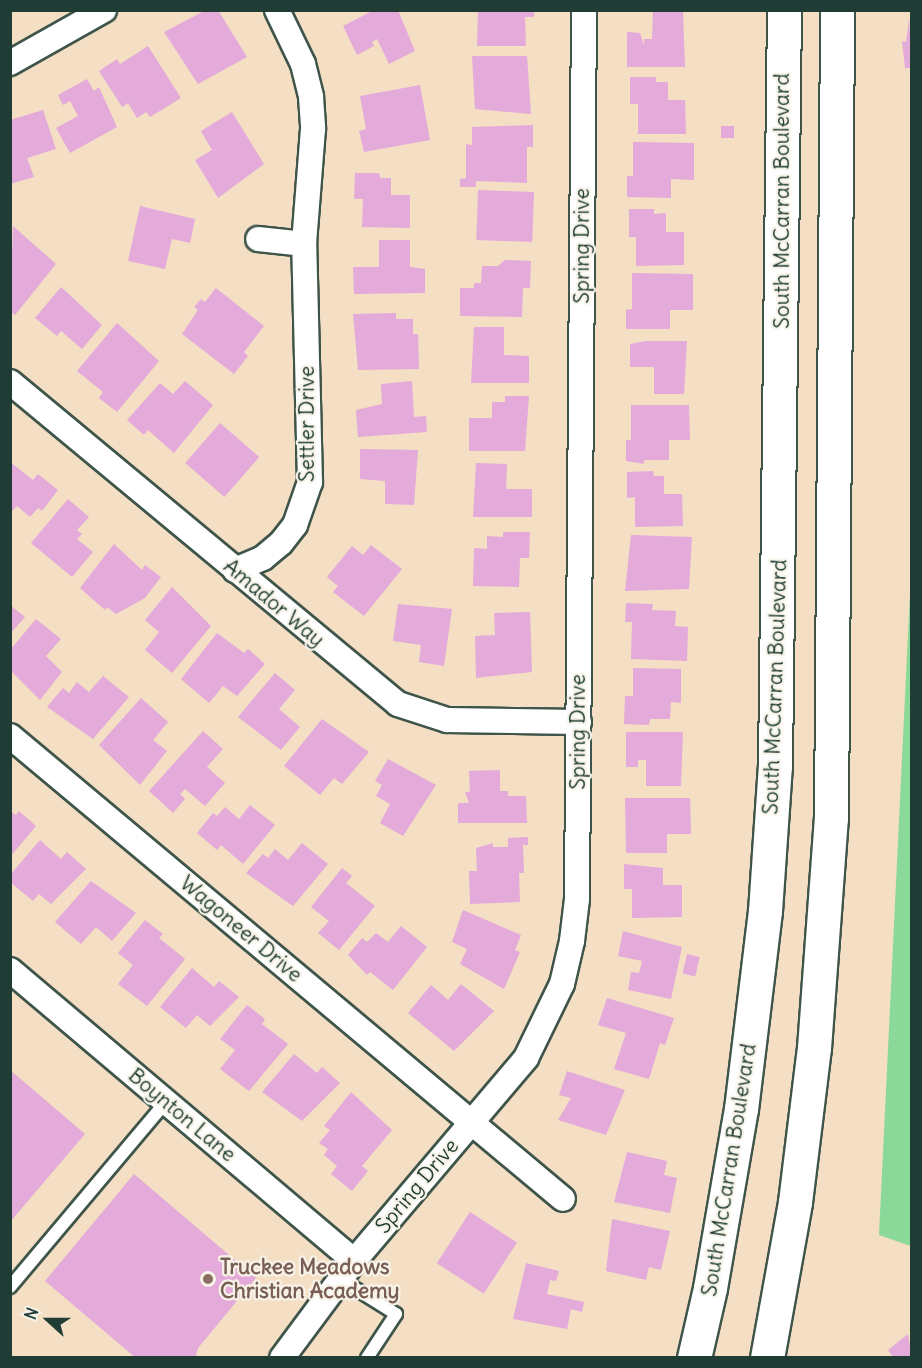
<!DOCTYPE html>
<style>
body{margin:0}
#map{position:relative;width:922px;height:1368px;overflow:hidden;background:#f4dec4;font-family:Delius,sans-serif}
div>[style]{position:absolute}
.green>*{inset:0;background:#8ad998}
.building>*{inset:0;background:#e3aada;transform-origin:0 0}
.roads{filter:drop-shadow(2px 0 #3f554a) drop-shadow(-2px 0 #3f554a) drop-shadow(0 2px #3f554a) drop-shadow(0 -2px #3f554a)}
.lane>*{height:12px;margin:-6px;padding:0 6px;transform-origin:6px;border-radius:6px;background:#fff}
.street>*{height:24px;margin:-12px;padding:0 12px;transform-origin:12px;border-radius:12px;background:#fff}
.primary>*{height:33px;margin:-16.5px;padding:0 16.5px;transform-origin:16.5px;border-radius:16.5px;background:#fff}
.dots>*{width:16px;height:16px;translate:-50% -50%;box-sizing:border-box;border:3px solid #f7f3e8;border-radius:50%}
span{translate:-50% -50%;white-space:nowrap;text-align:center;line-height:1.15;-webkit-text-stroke:4.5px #f7f3e8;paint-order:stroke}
.street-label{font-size:21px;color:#1f3d34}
.education-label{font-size:21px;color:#785e54;font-weight:700}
.left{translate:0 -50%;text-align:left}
.frame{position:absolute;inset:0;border:12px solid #1f3d34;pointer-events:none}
.north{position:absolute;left:18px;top:1290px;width:60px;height:60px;-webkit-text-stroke:4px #f7f3e8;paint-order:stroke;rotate:291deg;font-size:16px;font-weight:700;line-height:24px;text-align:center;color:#1f3d34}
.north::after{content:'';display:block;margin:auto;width:21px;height:27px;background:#1f3d34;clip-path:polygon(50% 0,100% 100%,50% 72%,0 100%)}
</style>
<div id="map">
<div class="green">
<div style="clip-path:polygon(911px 572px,912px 1246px,911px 1246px,879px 1235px)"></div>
</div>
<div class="building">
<div style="clip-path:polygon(206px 10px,218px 10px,247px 57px,198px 84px,164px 32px)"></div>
<div style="clip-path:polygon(374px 10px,398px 10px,415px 51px,389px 64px,377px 39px,372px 42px,374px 46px,357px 55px,343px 26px)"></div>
<div style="clip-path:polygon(478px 10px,534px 10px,534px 17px,525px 17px,526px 46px,477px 46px)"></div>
<div style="clip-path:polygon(653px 12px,683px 12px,685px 67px,627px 67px,627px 32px,640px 33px,644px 45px,644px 39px,652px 39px)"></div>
<div style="clip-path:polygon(909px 18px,912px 68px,905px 68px,902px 41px,906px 42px)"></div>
<div style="clip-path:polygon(148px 46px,181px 98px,150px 117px,146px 112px,137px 118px,128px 103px,122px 107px,99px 71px,117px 59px,120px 64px)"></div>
<div style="clip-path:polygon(472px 56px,527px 56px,531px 114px,475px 109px)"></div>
<div style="clip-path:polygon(630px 77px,656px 77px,656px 82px,668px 82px,668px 100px,685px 100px,686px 134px,638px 134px,638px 104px,630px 104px)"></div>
<div style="clip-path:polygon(87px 79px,94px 91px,99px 87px,117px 127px,70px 153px,56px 128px,78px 116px,70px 101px,63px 105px,58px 95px)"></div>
<div style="clip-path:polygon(420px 85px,430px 140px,364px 152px,359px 131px,366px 129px,360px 96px)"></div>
<div style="clip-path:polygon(43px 110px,56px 149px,27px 158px,34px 177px,10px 184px,10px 120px)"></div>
<div style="clip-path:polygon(232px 112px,264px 164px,218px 198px,195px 160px,212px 150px,201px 131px)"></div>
<div style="clip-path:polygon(533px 125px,533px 147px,527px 147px,527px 183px,476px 181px,476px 187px,460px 187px,460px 179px,466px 178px,466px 144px,472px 145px,472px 127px)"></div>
<div style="left:721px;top:126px;width:13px;height:12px"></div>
<div style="clip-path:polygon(633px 142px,694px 143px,694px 180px,671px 179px,671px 198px,627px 197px,627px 176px,633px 176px)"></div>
<div style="clip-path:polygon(355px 173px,379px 173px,380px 178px,391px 178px,391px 195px,410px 195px,410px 228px,362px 227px,363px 199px,354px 199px)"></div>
<div style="left:534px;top:192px;width:50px;height:56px;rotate:92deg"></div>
<div style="clip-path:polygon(140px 206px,195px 219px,190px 243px,172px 239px,165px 269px,128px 261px)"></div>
<div style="clip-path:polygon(629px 209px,654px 209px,654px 214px,666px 213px,666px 232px,684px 232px,684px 265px,636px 266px,636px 237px,629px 237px)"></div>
<div style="clip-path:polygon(13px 226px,56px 264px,15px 315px,10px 311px)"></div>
<div style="clip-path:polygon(379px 240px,410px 240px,410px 267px,425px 269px,425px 293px,354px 294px,353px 267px,379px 267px)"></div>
<div style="clip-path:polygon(505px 260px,531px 261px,530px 288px,523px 288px,522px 317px,460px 316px,460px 288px,474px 288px,474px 283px,481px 283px,482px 266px,498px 266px)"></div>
<div style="clip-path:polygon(632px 273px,693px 274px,693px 310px,670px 310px,670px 329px,626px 329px,626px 310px,632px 309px)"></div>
<div style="clip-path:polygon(61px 287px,102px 325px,82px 349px,61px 331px,57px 336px,35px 318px)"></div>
<div style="clip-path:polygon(216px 288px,264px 326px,244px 352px,248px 356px,234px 374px,182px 334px,198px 310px,194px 307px,201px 299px,205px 302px)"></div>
<div style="clip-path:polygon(396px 313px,396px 319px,413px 319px,413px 334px,418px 334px,419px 369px,358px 370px,353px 314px)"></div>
<div style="clip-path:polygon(117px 323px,159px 361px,117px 412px,99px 398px,103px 392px,77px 371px)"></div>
<div style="clip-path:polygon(474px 327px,504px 327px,504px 355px,529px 356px,529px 383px,471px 383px)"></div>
<div style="clip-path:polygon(646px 341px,687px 341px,684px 394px,654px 394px,654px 367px,630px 367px,630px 344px)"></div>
<div style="clip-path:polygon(185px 381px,213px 405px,174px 453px,148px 430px,144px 435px,127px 420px,160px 383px,173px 394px)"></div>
<div style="clip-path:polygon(412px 381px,414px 417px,426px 416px,427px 432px,358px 437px,356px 410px,382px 404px,381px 384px)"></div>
<div style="clip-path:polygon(505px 396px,529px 396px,525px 451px,469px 451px,469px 418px,492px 418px,492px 402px,505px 402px)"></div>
<div style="clip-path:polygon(631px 405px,689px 405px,690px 440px,669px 440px,669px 460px,644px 460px,644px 464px,626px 461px,626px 440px,631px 440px)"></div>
<div style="left:220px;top:423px;width:52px;height:53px;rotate:41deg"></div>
<div style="clip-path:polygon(360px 449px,418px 450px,414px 505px,385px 504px,385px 481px,360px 479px)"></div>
<div style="clip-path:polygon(10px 462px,33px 480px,38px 474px,58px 490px,42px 511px,38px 508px,30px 517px,17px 506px,10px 513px)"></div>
<div style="clip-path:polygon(476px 463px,507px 464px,506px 489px,532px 489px,532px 517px,473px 517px)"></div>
<div style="clip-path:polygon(653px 471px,654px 476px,664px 476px,664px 494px,682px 494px,683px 526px,635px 527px,635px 497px,627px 498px,627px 472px)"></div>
<div style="clip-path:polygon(68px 499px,89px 517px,77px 530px,82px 534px,77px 539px,93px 552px,72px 577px,31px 543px)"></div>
<div style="clip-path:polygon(503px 532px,530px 532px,529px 558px,520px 558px,519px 587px,473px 586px,474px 548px,487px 549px,487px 536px,503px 537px)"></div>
<div style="clip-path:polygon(631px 535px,692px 537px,689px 589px,625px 591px)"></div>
<div style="clip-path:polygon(114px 544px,142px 570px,145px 565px,161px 577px,145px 598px,116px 614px,107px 607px,105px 610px,80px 588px)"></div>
<div style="clip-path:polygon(371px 545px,402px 569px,364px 616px,333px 592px,338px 586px,327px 577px,352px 546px,363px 555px)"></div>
<div style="clip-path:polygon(172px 587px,211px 626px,172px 673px,145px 650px,159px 632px,145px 620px)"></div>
<div style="clip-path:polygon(626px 603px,653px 604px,652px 610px,676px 611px,675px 626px,688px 627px,687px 661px,631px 659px,632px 622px,625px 622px)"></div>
<div style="clip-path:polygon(398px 604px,452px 609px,444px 666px,419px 662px,421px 645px,393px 641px)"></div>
<div style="clip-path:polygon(10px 605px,25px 617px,10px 634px)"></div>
<div style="clip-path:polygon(530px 612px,532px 672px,476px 678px,475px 636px,495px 635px,494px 613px)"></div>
<div style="clip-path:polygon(36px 619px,61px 639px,46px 656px,62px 672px,40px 700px,10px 670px,10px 650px)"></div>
<div style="clip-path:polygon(217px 633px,244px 653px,248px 649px,265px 664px,237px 696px,223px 686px,209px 703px,181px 679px)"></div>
<div style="clip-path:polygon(633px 668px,681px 669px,681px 703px,671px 702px,670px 719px,650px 719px,649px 725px,624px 724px,625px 696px,633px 696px)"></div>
<div style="clip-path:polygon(275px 673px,295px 690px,279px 709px,300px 727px,281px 750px,238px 717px)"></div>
<div style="clip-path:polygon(103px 676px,129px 697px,93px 739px,47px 707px,63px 688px,69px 693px,77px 682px,89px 692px)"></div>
<div style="clip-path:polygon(141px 698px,168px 722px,153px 740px,167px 751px,140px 785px,99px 745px)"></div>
<div style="clip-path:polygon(322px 719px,369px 752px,342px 784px,334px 778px,320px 795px,284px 766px)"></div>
<div style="clip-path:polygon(203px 731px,223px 749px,207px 767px,225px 783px,205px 806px,185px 789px,180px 794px,185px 799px,173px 813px,149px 791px)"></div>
<div style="clip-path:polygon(626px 732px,683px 732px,681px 786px,646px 786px,646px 760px,638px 760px,638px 767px,626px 767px)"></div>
<div style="clip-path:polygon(388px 759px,436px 785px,403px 836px,380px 823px,390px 804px,376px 796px,382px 785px,375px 781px)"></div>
<div style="clip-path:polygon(500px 770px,500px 791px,508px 791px,508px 796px,526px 796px,527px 823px,458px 823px,458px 803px,469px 803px,465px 792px,470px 792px,469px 771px)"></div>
<div style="clip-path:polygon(625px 798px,690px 798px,691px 834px,667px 834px,667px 853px,626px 853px)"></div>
<div style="clip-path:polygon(250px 805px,275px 825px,243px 864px,221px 845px,217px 850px,197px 833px,213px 813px,217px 816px,225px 807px,239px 819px)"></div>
<div style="clip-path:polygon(10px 811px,16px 815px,19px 811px,36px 826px,10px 857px)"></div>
<div style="clip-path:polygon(528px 837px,528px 845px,523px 845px,524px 873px,519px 873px,520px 902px,470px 904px,469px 871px,477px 871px,476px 848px,493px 843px,493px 847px,508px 847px,508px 838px)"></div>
<div style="clip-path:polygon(40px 840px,61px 859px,67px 852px,86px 869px,51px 904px,39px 894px,33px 901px,10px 882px,10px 875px)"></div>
<div style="clip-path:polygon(302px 843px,328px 864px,293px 906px,246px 873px,263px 854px,268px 858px,275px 849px,288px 860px)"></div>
<div style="clip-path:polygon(624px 864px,663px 868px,663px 885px,682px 885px,682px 917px,632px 918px,632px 889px,624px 889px)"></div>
<div style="clip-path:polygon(342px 868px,352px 876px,346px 883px,375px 906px,339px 950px,318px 933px,329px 921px,311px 907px)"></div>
<div style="clip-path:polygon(91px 881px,136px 913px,112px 941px,96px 927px,81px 944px,55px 922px)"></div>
<div style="clip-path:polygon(463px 910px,521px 935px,515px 950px,520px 952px,504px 989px,460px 964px,467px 949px,452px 942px)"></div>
<div style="clip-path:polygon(145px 920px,163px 934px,159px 938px,185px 959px,147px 1006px,118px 984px,133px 965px,118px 953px)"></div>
<div style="clip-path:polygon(401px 926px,427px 947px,393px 990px,370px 972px,367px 975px,348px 955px,362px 938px,367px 942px,376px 933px,388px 942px)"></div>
<div style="clip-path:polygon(623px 931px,682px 947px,671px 999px,628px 990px,631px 972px,639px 973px,642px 961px,618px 956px)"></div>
<div style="left:687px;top:954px;width:13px;height:20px;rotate:13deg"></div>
<div style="clip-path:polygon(192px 968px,214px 987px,219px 981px,239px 997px,210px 1026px,197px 1015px,186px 1028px,160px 1007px)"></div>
<div style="clip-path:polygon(461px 984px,494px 1011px,454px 1051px,408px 1013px,431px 985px,448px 1000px)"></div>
<div style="clip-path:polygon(607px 998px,674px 1018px,665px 1045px,660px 1043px,649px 1079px,614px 1069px,626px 1033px,598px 1025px)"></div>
<div style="clip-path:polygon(247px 1005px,265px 1019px,262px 1024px,288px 1044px,249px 1091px,220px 1069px,235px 1050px,220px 1039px)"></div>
<div style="clip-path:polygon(294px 1054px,317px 1073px,322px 1067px,340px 1083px,302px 1121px,262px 1092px)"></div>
<div style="clip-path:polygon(10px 1070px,85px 1134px,10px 1222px)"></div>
<div style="clip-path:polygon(567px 1071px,625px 1090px,606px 1135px,558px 1120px,571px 1098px,559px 1095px)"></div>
<div style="clip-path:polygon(351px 1092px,392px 1130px,362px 1166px,368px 1171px,352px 1191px,331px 1174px,337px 1166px,324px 1155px,328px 1149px,319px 1143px,330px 1130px,324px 1126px)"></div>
<div style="clip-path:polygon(627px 1152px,667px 1161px,664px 1175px,677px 1178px,670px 1213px,614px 1202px)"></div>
<div style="clip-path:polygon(134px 1174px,256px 1278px,198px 1348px,195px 1358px,136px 1358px,45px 1281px)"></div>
<div style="left:470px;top:1212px;width:56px;height:61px;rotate:33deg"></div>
<div style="clip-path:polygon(612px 1219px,670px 1231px,661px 1270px,649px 1267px,646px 1280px,606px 1271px)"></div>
<div style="clip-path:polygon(526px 1263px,559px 1271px,556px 1281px,550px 1280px,547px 1294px,584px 1302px,582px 1312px,571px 1309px,567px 1329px,513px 1319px)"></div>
<div style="clip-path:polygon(908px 1334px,912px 1358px,894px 1358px,888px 1350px)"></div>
</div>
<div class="roads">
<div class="lane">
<div style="left:340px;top:1279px;width:66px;rotate:32deg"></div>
<div style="left:396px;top:1314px;width:53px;rotate:123.4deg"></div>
<div style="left:10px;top:1287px;width:242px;rotate:-49.9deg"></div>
</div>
<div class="street">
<div style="left:277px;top:10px;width:60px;rotate:64.3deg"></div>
<div style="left:303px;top:64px;width:34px;rotate:76deg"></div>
<div style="left:311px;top:97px;width:32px;rotate:86deg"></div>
<div style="left:313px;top:129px;width:115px;rotate:94.5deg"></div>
<div style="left:10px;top:63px;width:108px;rotate:-29.4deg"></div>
<div style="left:10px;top:382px;width:504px;rotate:39.69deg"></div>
<div style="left:398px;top:704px;width:52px;rotate:18.1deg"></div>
<div style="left:447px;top:720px;width:132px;rotate:0.9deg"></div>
<div style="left:235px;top:570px;width:30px;rotate:-23deg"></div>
<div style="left:263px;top:558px;width:23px;rotate:-40deg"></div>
<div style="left:281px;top:543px;width:23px;rotate:-52deg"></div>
<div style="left:295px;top:525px;width:46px;rotate:-70.8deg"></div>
<div style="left:310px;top:482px;width:238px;rotate:-91.4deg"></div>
<div style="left:304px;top:244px;width:46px;rotate:-173.8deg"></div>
<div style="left:10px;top:736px;width:721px;rotate:39.94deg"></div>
<div style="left:10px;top:970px;width:451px;rotate:40.2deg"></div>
<div style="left:282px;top:1358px;width:121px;rotate:-53.4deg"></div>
<div style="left:354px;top:1261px;width:266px;rotate:-49.7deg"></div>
<div style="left:526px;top:1058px;width:82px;rotate:-64.1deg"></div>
<div style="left:562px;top:984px;width:44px;rotate:-76.9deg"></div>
<div style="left:572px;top:941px;width:42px;rotate:-83.2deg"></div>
<div style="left:577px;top:899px;width:889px;rotate:-89.55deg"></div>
</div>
<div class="primary">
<div style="left:694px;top:1358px;width:72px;rotate:-77.1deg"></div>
<div style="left:710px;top:1288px;width:182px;rotate:-80.2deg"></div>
<div style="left:741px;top:1109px;width:199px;rotate:-83.1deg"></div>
<div style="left:765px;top:911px;width:145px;rotate:-86.1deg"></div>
<div style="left:775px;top:766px;width:756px;rotate:-89.32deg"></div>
<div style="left:767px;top:1358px;width:158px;rotate:-79.8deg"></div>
<div style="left:795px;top:1202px;width:155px;rotate:-83deg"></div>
<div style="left:814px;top:1048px;width:231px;rotate:-85.8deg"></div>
<div style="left:831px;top:818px;width:808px;rotate:-89.57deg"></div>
</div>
</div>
<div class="dots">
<div style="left:208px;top:1279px;background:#8d6e63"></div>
</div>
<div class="street-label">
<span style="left:782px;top:201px;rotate:-90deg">South McCarran Boulevard</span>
<span style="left:582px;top:246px;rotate:-90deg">Spring Drive</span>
<span style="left:307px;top:424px;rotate:-90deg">Settler Drive</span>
<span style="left:274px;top:603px;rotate:40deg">Amador Way</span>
<span style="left:775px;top:687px;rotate:-88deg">South McCarran Boulevard</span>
<span style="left:578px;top:732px;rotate:-90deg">Spring Drive</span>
<span style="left:241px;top:929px;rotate:40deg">Wagoneer Drive</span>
<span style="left:182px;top:1115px;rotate:40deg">Boynton Lane</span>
<span style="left:729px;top:1170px;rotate:-81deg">South McCarran Boulevard</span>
<span style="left:417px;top:1186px;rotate:-50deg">Spring Drive</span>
</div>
<div class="education-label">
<span class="left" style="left:220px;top:1279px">Truckee Meadows<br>Christian Academy</span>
</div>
<div class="frame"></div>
<div class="north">N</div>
</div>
